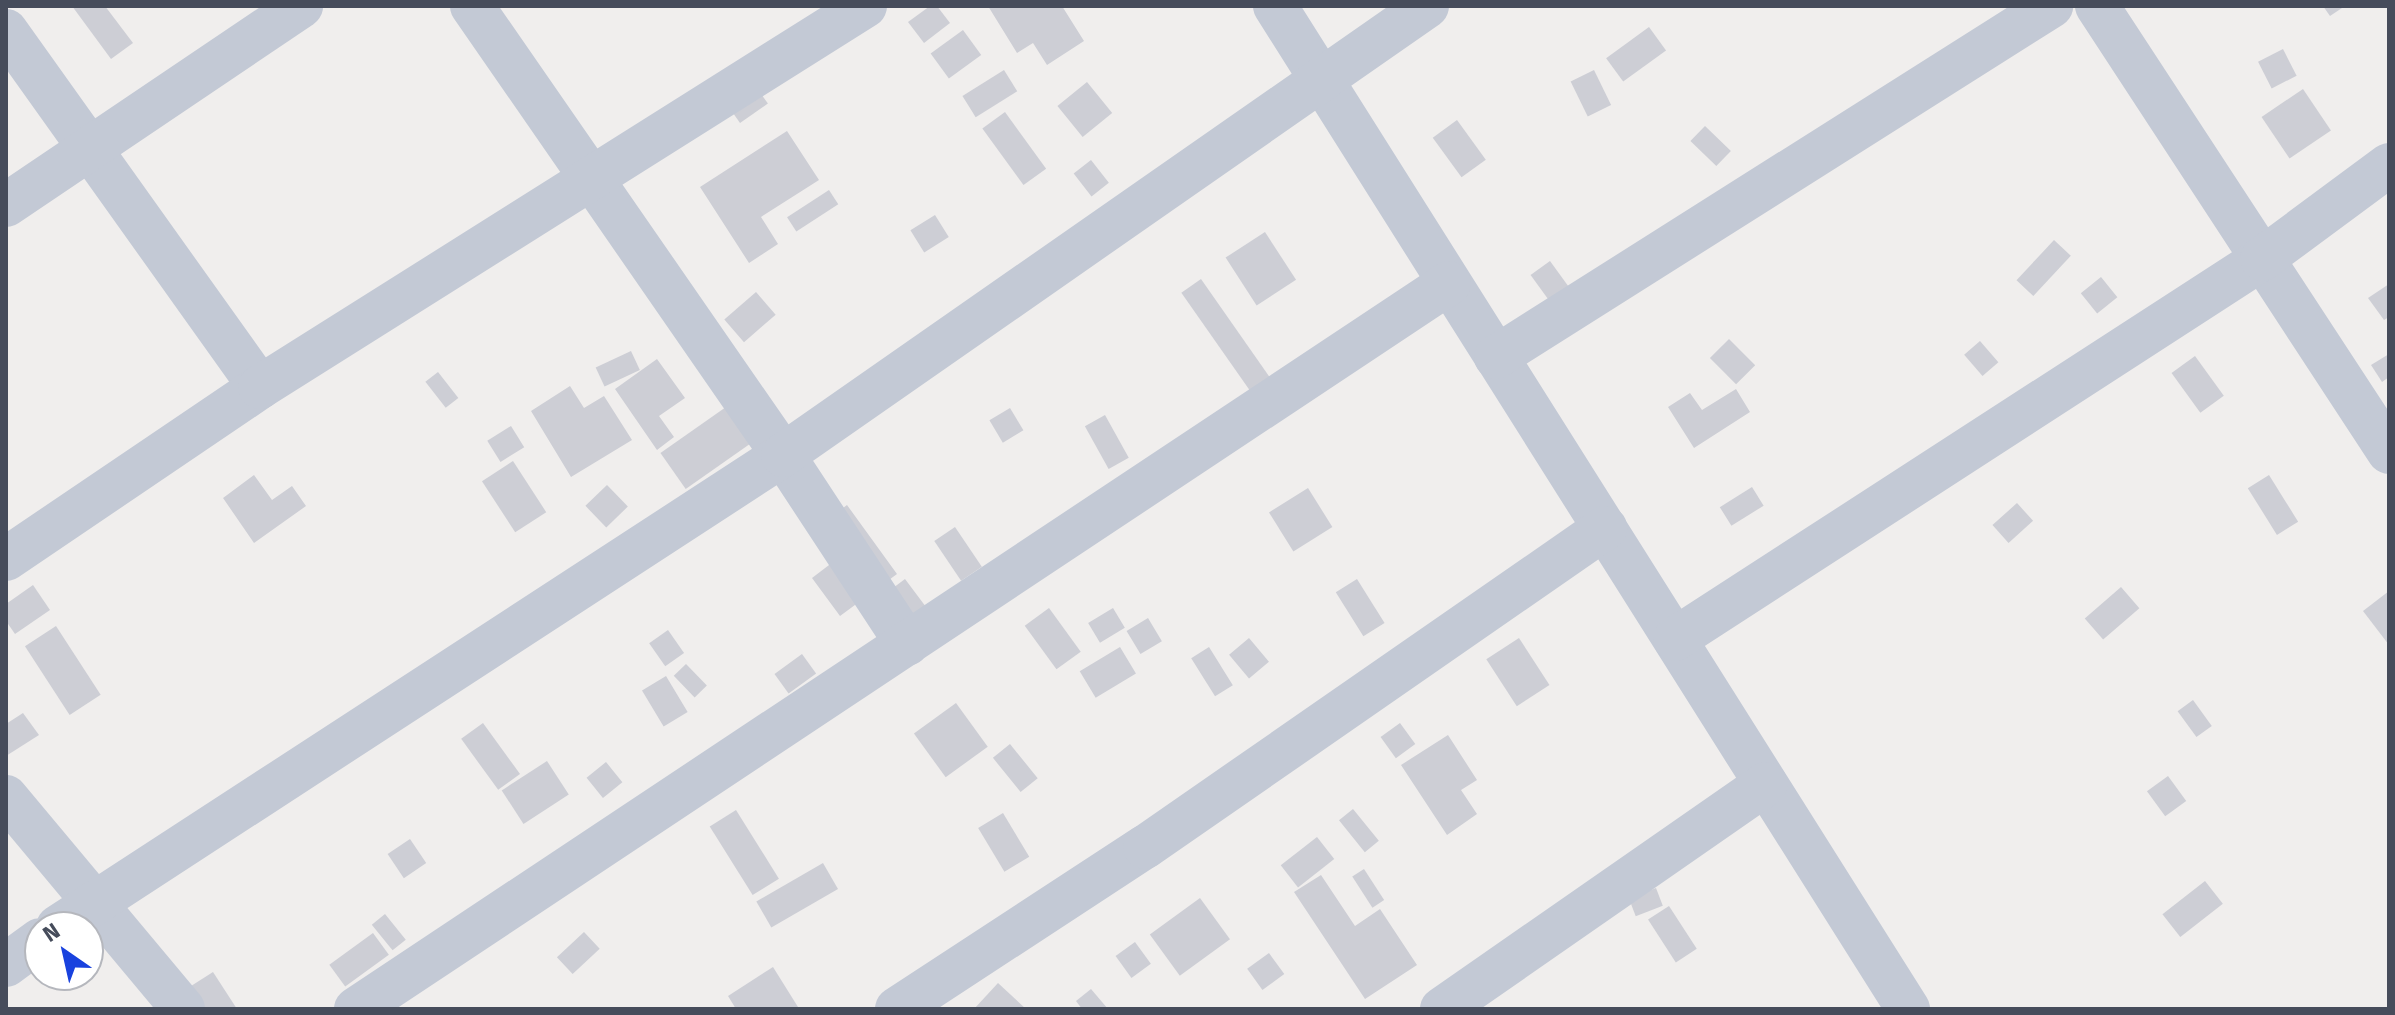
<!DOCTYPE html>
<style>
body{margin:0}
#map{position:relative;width:2395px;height:1015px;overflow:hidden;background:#f0eeed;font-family:"Fira Sans",sans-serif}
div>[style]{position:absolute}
.building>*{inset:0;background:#cdced5;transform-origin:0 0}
.street>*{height:44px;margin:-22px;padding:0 22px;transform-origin:22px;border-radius:22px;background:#c3c9d5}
span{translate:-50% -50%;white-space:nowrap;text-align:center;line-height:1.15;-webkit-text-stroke:8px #fff;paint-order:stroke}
.frame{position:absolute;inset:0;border:8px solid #464c5b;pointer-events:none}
.north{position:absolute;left:24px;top:911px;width:80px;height:80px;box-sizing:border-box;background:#fff;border:2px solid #b5b7bd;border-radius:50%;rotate:326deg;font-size:22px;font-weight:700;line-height:32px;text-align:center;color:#464c5b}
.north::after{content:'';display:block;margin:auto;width:28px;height:36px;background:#1942de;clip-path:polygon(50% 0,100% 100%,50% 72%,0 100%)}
</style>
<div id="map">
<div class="building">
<div style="clip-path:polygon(72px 6px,105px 6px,133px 43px,111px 59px)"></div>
<div style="clip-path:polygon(930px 6px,937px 6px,950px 23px,924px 43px,908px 22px)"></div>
<div style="clip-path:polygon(988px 6px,1062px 6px,1084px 41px,1047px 65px,1033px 43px,1017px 53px)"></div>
<div style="clip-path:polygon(2323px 6px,2345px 6px,2330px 16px)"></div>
<div style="left:1649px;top:27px;width:29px;height:53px;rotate:54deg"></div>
<div style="left:963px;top:30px;width:31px;height:40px;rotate:54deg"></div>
<div style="left:2283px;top:49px;width:30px;height:28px;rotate:63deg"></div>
<div style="left:1004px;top:70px;width:25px;height:49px;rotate:58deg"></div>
<div style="left:1594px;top:70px;width:39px;height:26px;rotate:64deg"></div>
<div style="left:1087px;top:82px;width:40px;height:38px;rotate:51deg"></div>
<div style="left:757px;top:88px;width:19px;height:34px;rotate:55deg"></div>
<div style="left:2303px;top:89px;width:50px;height:50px;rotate:56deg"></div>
<div style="left:1005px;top:112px;width:70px;height:28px;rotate:54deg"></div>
<div style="left:1457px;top:120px;width:49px;height:30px;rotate:54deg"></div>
<div style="left:1705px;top:126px;width:36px;height:21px;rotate:44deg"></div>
<div style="clip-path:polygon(787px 131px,819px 180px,761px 217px,778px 244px,749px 263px,700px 187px)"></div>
<div style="left:1091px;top:160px;width:29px;height:22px;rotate:52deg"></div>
<div style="left:829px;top:190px;width:17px;height:50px;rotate:57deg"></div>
<div style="left:935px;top:215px;width:26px;height:29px;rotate:58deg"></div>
<div style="left:1265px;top:232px;width:57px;height:47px;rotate:57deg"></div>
<div style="left:2054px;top:240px;width:23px;height:55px;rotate:43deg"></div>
<div style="left:1550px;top:261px;width:42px;height:24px;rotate:54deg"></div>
<div style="left:2101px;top:277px;width:26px;height:26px;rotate:51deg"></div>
<div style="left:1201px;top:279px;width:128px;height:24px;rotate:55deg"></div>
<div style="clip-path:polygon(2389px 284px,2389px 317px,2384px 320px,2368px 298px)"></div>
<div style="left:756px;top:292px;width:30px;height:42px;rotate:49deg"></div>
<div style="left:1729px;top:339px;width:37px;height:27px;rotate:45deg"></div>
<div style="left:1980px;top:341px;width:28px;height:21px;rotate:49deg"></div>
<div style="left:631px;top:351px;width:21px;height:39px;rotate:65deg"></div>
<div style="clip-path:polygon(2389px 354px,2389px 377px,2382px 382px,2371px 365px)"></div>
<div style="left:2195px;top:356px;width:49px;height:29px;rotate:54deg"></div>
<div style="clip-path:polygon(657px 359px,685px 398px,659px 416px,674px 437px,657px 450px,615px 389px)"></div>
<div style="left:438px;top:372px;width:33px;height:16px;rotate:52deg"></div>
<div style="clip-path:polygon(570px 386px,584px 408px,604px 396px,632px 440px,571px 477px,531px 411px)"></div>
<div style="clip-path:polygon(1736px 389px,1750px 412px,1694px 448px,1668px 407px,1690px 393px,1702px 410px)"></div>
<div style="left:726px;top:407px;width:44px;height:80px;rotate:55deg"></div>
<div style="left:1010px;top:408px;width:26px;height:24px;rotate:59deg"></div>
<div style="left:1105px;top:415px;width:49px;height:23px;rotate:61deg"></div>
<div style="left:511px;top:426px;width:25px;height:28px;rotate:58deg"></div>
<div style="left:513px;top:461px;width:61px;height:37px;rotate:57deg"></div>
<div style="clip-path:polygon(254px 475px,272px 500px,292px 486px,306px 506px,254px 543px,223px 498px)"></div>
<div style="left:2269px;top:475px;width:55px;height:25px;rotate:58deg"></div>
<div style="left:607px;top:485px;width:30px;height:30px;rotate:46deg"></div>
<div style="left:1752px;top:487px;width:22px;height:38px;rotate:58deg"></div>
<div style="left:1308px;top:488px;width:46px;height:46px;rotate:58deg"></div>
<div style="left:2017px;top:503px;width:24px;height:33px;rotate:48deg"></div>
<div style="clip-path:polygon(847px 505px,897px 574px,840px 616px,812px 578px,833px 562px,811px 532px)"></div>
<div style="left:955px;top:527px;width:48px;height:25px;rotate:56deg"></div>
<div style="left:905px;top:579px;width:39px;height:28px;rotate:53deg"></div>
<div style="left:1357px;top:579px;width:52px;height:25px;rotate:58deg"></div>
<div style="clip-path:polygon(33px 585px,50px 610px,15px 634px,6px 621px,6px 604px)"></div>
<div style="left:2121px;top:587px;width:28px;height:48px;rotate:49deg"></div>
<div style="clip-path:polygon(2389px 591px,2389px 645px,2363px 611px)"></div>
<div style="left:1049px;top:608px;width:54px;height:30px;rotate:54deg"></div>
<div style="left:1113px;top:608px;width:23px;height:29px;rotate:59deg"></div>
<div style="left:1148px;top:618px;width:27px;height:25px;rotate:59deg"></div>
<div style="left:56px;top:626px;width:82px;height:37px;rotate:57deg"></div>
<div style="left:668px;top:630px;width:28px;height:23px;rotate:55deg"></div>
<div style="left:1249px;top:638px;width:31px;height:26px;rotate:50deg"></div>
<div style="left:1519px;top:638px;width:56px;height:39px;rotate:57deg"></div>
<div style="left:1120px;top:647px;width:31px;height:47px;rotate:59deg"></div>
<div style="left:1209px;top:647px;width:45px;height:21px;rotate:58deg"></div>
<div style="left:802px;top:654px;width:24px;height:34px;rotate:54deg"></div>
<div style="left:686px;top:664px;width:30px;height:17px;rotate:46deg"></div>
<div style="left:666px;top:676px;width:42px;height:28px;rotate:59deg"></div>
<div style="left:2193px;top:700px;width:32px;height:19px;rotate:54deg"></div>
<div style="left:956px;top:703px;width:54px;height:52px;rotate:54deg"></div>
<div style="clip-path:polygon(23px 713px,39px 735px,6px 756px,6px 724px)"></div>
<div style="left:483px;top:723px;width:63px;height:27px;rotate:54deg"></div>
<div style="left:1400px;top:723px;width:26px;height:24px;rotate:54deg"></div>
<div style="clip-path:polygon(1448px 735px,1477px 780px,1461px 790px,1477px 814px,1447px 835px,1401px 765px)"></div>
<div style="left:1010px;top:744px;width:44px;height:22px;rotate:51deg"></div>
<div style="left:547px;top:761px;width:40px;height:54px;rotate:57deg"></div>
<div style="left:606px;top:762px;width:26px;height:25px;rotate:51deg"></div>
<div style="left:2168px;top:776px;width:31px;height:26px;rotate:54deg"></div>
<div style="left:1353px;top:809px;width:41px;height:18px;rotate:51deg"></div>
<div style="left:736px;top:810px;width:81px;height:31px;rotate:58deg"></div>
<div style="left:1003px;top:813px;width:51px;height:29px;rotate:59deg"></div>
<div style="left:1317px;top:837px;width:28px;height:46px;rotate:52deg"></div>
<div style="left:410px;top:839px;width:29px;height:27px;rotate:56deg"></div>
<div style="left:823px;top:863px;width:30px;height:77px;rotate:60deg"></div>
<div style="left:1364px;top:869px;width:37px;height:14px;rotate:57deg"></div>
<div style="clip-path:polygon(1321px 875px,1355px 926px,1380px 909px,1417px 965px,1365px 999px,1294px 892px)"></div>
<div style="left:2205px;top:881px;width:29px;height:54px;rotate:52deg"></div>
<div style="left:1656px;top:888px;width:19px;height:29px;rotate:69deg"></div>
<div style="left:1200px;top:898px;width:51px;height:62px;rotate:54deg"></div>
<div style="left:1669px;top:906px;width:51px;height:25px;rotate:57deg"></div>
<div style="left:385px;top:914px;width:33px;height:17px;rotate:51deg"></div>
<div style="left:584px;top:932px;width:23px;height:37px;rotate:47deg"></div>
<div style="left:373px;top:933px;width:27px;height:54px;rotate:54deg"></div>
<div style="left:1135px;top:942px;width:27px;height:24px;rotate:54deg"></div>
<div style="left:1269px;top:953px;width:26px;height:27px;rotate:54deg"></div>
<div style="clip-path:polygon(773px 967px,798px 1007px,736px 1009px,728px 996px)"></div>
<div style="clip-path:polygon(213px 972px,237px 1009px,155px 1009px)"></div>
<div style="clip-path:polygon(998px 983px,1026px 1009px,974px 1009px)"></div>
<div style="clip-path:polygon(1091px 989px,1108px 1009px,1082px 1009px,1076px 1001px)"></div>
</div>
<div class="street">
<div style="left:472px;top:6px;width:546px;rotate:55.29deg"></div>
<div style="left:783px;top:455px;width:226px;rotate:56.7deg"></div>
<div style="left:1275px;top:6px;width:1186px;rotate:57.74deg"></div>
<div style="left:2097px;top:6px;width:533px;rotate:56.79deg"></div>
<div style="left:6px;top:31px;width:437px;rotate:54.5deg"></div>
<div style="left:6px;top:205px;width:356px;rotate:-34deg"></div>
<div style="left:1496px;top:357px;width:657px;rotate:-32.31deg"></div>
<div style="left:6px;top:559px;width:307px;rotate:-34.1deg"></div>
<div style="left:260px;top:387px;width:715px;rotate:-32.2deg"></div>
<div style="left:1675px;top:639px;width:699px;rotate:-32.92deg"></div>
<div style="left:2262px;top:259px;width:158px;rotate:-36.5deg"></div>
<div style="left:6px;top:797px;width:276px;rotate:50.1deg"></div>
<div style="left:58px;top:927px;width:865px;rotate:-33.07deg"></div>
<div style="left:783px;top:455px;width:785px;rotate:-34.88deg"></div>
<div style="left:6px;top:965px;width:42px;rotate:-36.3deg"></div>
<div style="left:356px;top:1009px;width:1312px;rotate:-33.59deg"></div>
<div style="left:897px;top:1009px;width:296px;rotate:-33.2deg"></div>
<div style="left:1145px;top:847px;width:560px;rotate:-34.74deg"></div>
<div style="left:1442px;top:1009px;width:394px;rotate:-34.8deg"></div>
</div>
<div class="frame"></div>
<div class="north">N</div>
</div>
